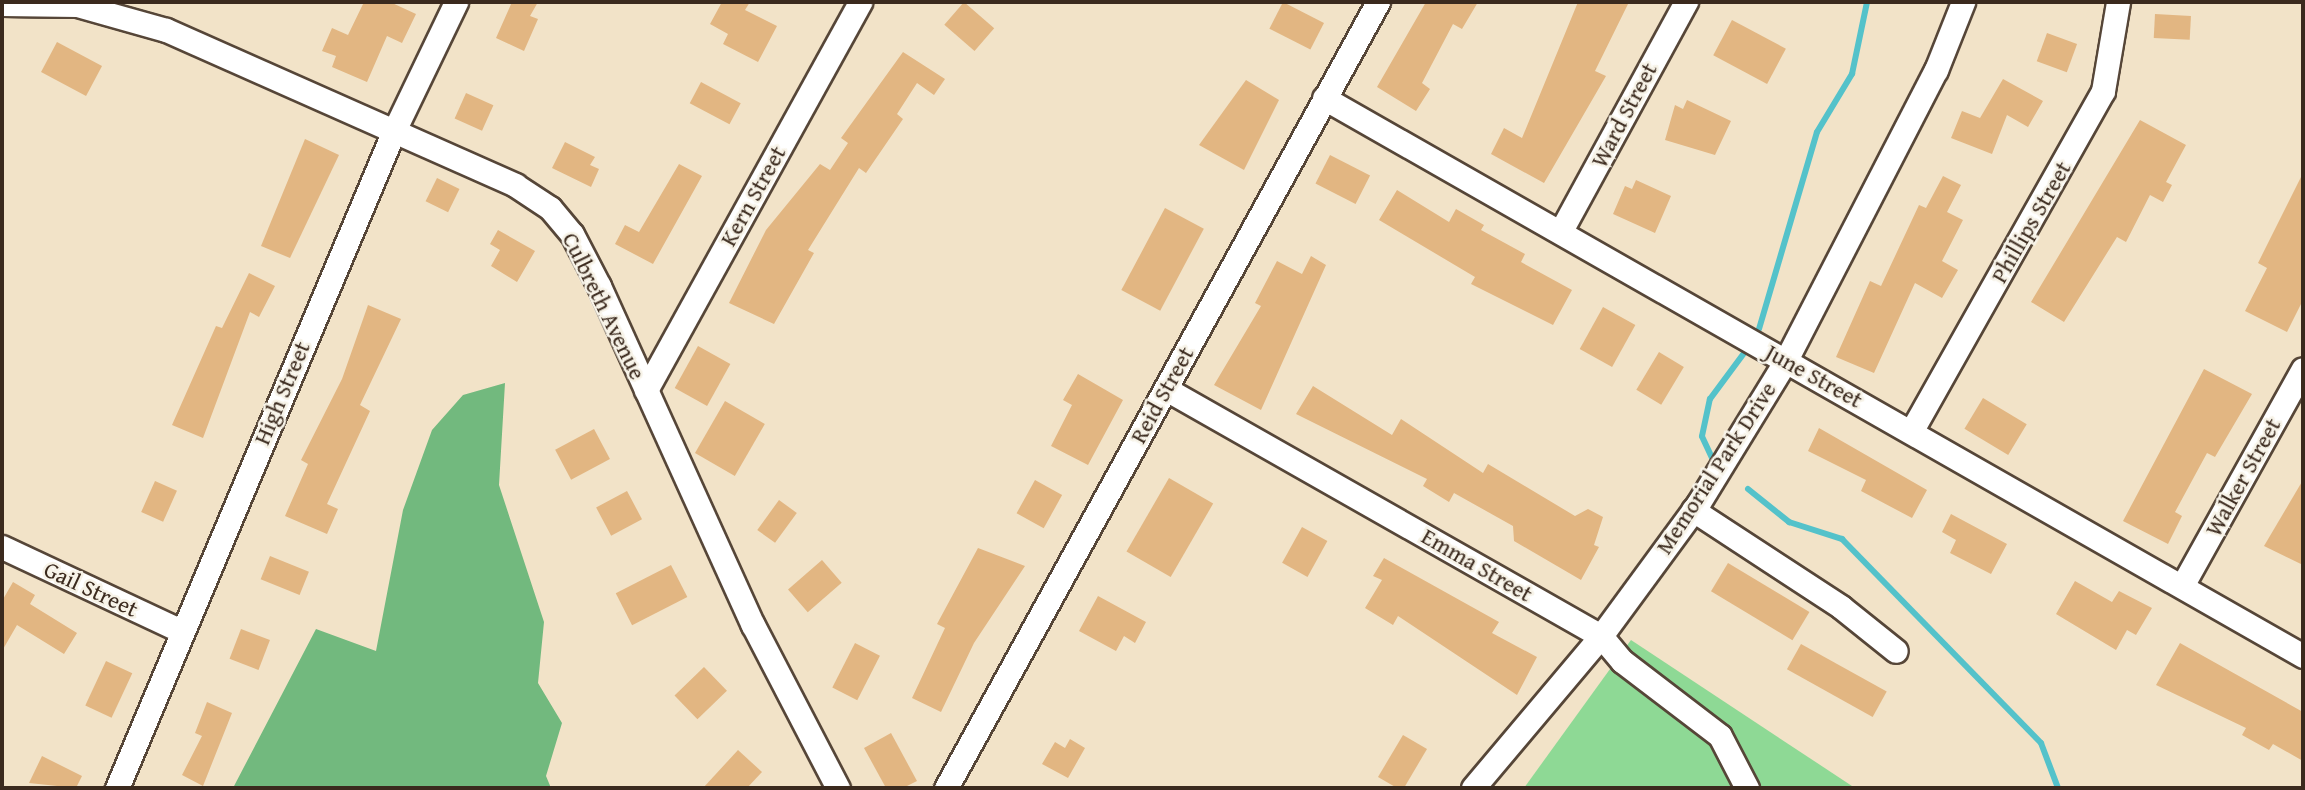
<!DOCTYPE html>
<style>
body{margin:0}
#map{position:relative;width:2305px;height:790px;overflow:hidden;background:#f2e3c8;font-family:"Gentium Book Plus",serif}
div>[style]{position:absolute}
.green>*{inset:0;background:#8ed995}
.forest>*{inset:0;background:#72b97e}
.stream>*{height:6px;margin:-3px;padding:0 3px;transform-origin:3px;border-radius:3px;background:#54c2ca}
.building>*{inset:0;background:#e2b682;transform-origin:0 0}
.roads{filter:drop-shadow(2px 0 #564638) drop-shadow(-2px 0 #564638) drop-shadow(0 2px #564638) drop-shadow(0 -2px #564638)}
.minor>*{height:23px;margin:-11.5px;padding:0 11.5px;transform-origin:11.5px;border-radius:11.5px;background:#fff}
span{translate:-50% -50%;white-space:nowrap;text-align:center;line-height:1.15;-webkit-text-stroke:5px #f7f3e8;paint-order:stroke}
.street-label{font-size:23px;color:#3b2a1e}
.frame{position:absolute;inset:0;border:4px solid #3b2a1e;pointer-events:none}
</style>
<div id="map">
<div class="green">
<div style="clip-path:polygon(1631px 640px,1855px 788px,1524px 788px)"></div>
</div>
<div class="forest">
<div style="clip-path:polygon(505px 383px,499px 485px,544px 622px,538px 683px,562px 723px,546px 776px,551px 788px,233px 788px,316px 629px,376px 651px,403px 510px,432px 430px,463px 395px)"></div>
</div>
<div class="stream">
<div style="left:1759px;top:329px;width:205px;rotate:-73.6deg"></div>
<div style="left:1817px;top:132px;width:68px;rotate:-58.9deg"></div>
<div style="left:1852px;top:74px;width:74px;rotate:-78.2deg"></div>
<div style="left:1713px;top:460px;width:26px;rotate:-115deg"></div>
<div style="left:1702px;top:436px;width:38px;rotate:-78deg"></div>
<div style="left:1710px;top:399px;width:57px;rotate:-53.5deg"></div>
<div style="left:1748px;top:489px;width:53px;rotate:38.8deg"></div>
<div style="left:1789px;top:522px;width:56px;rotate:17.8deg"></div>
<div style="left:1842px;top:539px;width:285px;rotate:45.7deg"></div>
<div style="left:2041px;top:743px;width:48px;rotate:69.3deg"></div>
</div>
<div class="building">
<div style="clip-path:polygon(364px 2px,390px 2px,416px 14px,402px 43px,387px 36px,367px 82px,332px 67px,336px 56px,322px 51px,332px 28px,348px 35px)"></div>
<div style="clip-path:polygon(512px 2px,538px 2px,530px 16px,538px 19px,524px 51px,496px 38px)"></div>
<div style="clip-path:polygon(722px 2px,750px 2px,745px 10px,777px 26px,758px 62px,723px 44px,728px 34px,710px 24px)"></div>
<div style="left:964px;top:2px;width:40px;height:30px;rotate:41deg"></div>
<div style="left:1283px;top:2px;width:46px;height:30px;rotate:27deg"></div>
<div style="clip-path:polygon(1426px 2px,1478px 2px,1462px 29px,1453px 24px,1422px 83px,1430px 89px,1416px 111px,1377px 87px)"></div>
<div style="clip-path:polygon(1578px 2px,1629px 2px,1595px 71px,1606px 76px,1544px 183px,1491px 154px,1504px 128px,1522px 138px)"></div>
<div style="left:2155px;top:14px;width:36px;height:24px;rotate:3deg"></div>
<div style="left:1732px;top:20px;width:61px;height:40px;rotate:28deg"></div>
<div style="left:2047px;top:33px;width:32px;height:30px;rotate:20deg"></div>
<div style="left:57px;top:42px;width:51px;height:34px;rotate:28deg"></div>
<div style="clip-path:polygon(903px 52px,945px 79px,934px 95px,917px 83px,897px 114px,903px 119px,866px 173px,859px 168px,808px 250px,814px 253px,774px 324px,729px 303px,766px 230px,820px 164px,830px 170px,848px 143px,841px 138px)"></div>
<div style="clip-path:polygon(2003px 79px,2043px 101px,2028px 127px,2007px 115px,1992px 154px,1951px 138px,1962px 111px,1980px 118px)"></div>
<div style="clip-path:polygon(1246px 80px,1279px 100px,1244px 170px,1199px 145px)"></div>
<div style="left:701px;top:82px;width:45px;height:24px;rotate:28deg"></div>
<div style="left:466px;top:93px;width:30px;height:28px;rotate:24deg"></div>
<div style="clip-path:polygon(1687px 100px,1731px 121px,1715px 155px,1665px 140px,1675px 105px,1683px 109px)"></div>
<div style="clip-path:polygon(2140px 120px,2186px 145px,2166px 182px,2172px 185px,2163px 202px,2150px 195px,2126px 242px,2117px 237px,2064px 322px,2031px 302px)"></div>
<div style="clip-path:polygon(305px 139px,339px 155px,290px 258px,261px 246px)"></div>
<div style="clip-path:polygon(565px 142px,595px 157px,590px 165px,599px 169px,591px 187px,552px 168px)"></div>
<div style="left:1330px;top:155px;width:45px;height:32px;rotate:27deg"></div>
<div style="clip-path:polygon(679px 164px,702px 176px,653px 264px,615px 244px,625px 225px,639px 232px)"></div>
<div style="clip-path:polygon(2303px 173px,2303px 300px,2287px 332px,2245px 311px,2267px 268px,2258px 263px)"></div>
<div style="clip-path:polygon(1943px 176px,1961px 185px,1947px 212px,1963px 220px,1942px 261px,1958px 270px,1942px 298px,1915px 283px,1874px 373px,1836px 357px,1870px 281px,1881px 286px,1919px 205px,1926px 208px)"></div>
<div style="left:437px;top:178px;width:25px;height:26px;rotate:26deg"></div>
<div style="clip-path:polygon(1636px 180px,1671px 196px,1655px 233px,1613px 214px,1625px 186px,1632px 189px)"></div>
<div style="clip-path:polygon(1397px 190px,1449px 222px,1456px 209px,1484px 225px,1481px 230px,1525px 254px,1521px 262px,1572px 290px,1553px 325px,1471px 284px,1475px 277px,1379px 220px)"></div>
<div style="left:1165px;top:208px;width:44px;height:93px;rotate:28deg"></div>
<div style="clip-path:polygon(498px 230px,535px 251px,517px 282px,491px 266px,500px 250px,490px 244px)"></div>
<div style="clip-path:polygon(1311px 256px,1326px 265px,1261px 410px,1214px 385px,1261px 306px,1255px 303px,1277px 261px,1302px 274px)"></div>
<div style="clip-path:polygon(249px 273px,275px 286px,259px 317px,250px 312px,203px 438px,172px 425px,216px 326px,222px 328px)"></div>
<div style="clip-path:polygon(368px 305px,401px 319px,360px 405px,370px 411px,327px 504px,338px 509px,327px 534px,285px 516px,308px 464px,301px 460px,342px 379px)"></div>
<div style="left:1603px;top:307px;width:37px;height:48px;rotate:29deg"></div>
<div style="left:698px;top:346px;width:37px;height:48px;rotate:29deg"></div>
<div style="left:1659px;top:352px;width:29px;height:44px;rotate:31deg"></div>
<div style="clip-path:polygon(2204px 369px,2252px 394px,2215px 457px,2207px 453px,2175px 512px,2182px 516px,2168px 544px,2123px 521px)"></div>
<div style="clip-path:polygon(1078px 374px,1123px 400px,1088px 465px,1051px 446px,1072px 405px,1063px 400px)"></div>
<div style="clip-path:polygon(1313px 386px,1392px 435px,1401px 419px,1483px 473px,1488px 464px,1575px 516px,1588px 509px,1603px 517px,1594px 545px,1599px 547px,1581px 580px,1514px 541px,1513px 526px,1454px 493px,1449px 502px,1423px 486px,1427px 479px,1296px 414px)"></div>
<div style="left:1983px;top:398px;width:51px;height:36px;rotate:31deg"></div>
<div style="left:725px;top:401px;width:46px;height:60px;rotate:30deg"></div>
<div style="clip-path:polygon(1819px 428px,1927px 490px,1912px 518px,1861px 491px,1866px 480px,1808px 451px)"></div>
<div style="left:594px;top:429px;width:34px;height:44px;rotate:62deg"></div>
<div style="left:1169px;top:478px;width:51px;height:85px;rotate:30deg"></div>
<div style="left:1035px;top:480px;width:31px;height:38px;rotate:29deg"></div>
<div style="clip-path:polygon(2303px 480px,2303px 565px,2264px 546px)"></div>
<div style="left:155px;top:481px;width:24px;height:34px;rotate:24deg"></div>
<div style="left:627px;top:491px;width:32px;height:35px;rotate:62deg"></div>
<div style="left:779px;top:500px;width:22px;height:37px;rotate:36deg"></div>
<div style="clip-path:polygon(1951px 514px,2007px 544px,1991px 574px,1950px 553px,1956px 540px,1942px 532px)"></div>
<div style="left:1302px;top:527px;width:29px;height:41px;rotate:29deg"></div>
<div style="clip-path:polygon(978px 548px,1025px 566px,974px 643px,941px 712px,912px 698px,945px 628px,937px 624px)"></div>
<div style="left:270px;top:556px;width:42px;height:25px;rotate:22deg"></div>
<div style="clip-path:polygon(1384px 558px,1499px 622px,1492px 633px,1537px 657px,1517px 695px,1398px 616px,1393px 625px,1365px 608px,1382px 580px,1373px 576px)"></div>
<div style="left:822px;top:560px;width:30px;height:45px;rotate:49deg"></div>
<div style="left:1728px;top:563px;width:95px;height:33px;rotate:31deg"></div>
<div style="left:671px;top:565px;width:36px;height:62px;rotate:63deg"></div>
<div style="clip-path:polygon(2075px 581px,2112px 602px,2119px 591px,2152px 608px,2136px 635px,2127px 630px,2116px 650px,2056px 614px)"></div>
<div style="clip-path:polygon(13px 582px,35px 595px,30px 604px,77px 633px,64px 654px,17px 625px,2px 651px,2px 601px)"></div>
<div style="clip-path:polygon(1098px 596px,1146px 622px,1135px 643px,1124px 636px,1116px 651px,1079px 631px)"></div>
<div style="left:241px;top:629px;width:31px;height:32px;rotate:21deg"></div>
<div style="left:855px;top:643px;width:28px;height:50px;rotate:27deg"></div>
<div style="clip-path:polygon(2180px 643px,2303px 712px,2303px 761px,2273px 744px,2269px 750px,2242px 735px,2246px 728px,2156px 685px)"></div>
<div style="left:1801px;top:644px;width:98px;height:29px;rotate:29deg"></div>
<div style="left:106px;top:661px;width:29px;height:49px;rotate:25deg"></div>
<div style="left:704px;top:667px;width:33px;height:41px;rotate:46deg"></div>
<div style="clip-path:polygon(207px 702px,232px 713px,203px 786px,182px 775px,202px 736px,195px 733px)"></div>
<div style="clip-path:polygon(891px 733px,917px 781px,903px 788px,886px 788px,864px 748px)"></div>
<div style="clip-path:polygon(1403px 735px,1427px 749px,1404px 788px,1397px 788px,1378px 777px)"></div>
<div style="clip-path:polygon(1070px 739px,1085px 748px,1068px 778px,1042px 764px,1055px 742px,1065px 748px)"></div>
<div style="clip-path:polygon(738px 750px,762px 772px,747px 788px,703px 788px)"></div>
<div style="clip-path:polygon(42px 756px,82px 776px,76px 788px,29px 783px)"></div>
</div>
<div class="roads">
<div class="minor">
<div style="left:2px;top:4px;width:75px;rotate:0.8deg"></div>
<div style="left:77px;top:5px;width:92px;rotate:15.7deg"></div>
<div style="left:166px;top:30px;width:382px;rotate:23.9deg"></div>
<div style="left:515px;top:185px;width:42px;rotate:33.3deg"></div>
<div style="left:550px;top:208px;width:34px;rotate:50deg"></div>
<div style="left:572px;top:234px;width:59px;rotate:62.6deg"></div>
<div style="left:599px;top:286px;width:372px;rotate:65.6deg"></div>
<div style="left:753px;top:625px;width:184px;rotate:62.5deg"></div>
<div style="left:1324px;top:98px;width:1127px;rotate:29.68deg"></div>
<div style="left:1562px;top:229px;width:259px;rotate:-61.4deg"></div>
<div style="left:1166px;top:389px;width:500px;rotate:29.59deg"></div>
<div style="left:1601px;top:636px;width:33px;rotate:50deg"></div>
<div style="left:1622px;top:661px;width:123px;rotate:37.4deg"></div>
<div style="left:1720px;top:736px;width:59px;rotate:62.6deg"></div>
<div style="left:646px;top:390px;width:443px;rotate:-61.1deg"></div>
<div style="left:1912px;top:430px;width:389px;rotate:-60.6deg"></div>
<div style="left:2103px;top:91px;width:90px;rotate:-80.4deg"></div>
<div style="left:1693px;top:510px;width:177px;rotate:33.2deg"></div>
<div style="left:1841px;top:607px;width:70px;rotate:38.7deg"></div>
<div style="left:2px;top:547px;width:198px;rotate:25.1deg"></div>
<div style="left:2182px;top:586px;width:248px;rotate:-60.9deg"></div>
<div style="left:117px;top:788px;width:711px;rotate:-67.15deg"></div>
<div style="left:393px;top:133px;width:145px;rotate:-64.3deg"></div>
<div style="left:946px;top:788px;width:897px;rotate:-61.21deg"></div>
<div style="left:1473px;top:788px;width:199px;rotate:-49.9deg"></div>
<div style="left:1601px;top:636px;width:164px;rotate:-53.7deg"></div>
<div style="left:1698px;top:504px;width:167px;rotate:-58.5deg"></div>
<div style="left:1785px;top:362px;width:329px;rotate:-62.7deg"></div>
<div style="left:1936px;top:70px;width:73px;rotate:-68.3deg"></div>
</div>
</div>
<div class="street-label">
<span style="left:1624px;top:115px;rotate:-62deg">Ward Street</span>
<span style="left:753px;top:196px;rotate:-61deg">Kern Street</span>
<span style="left:2031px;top:222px;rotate:-60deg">Phillips Street</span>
<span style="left:604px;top:306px;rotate:64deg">Culbreth Avenue</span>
<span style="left:1814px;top:376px;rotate:29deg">June Street</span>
<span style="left:282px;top:393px;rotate:-67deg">High Street</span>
<span style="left:1162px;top:395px;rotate:-61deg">Reid Street</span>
<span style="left:1716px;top:468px;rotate:-57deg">Memorial Park Drive</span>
<span style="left:2243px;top:477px;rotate:-61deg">Walker Street</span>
<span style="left:1477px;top:565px;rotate:30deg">Emma Street</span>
<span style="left:91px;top:589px;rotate:25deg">Gail Street</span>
</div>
<div class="frame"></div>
</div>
